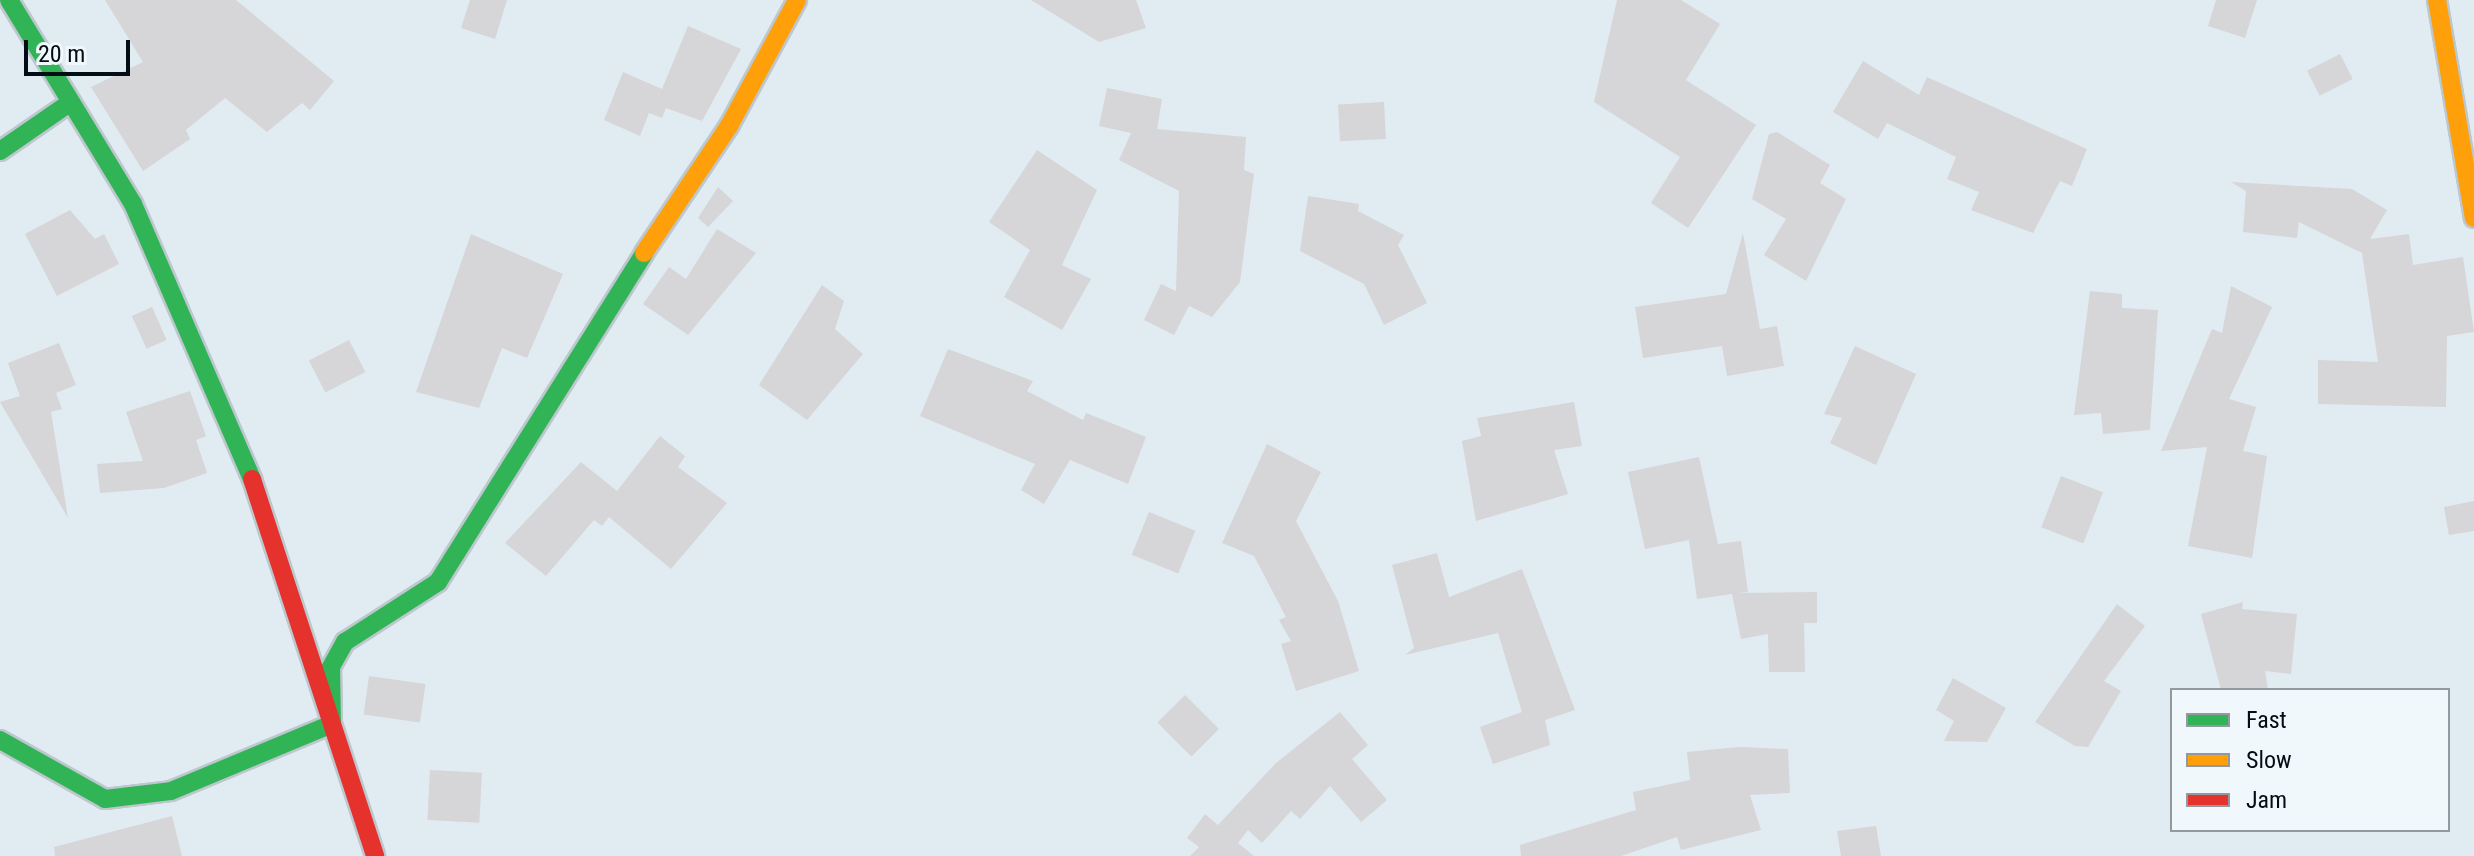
<!DOCTYPE html>
<style>
body{margin:0}
#map{position:relative;width:2474px;height:856px;overflow:hidden;background:#e1ecf2;font-family:"Roboto Condensed",sans-serif}
div>[style]{position:absolute}
.building>*{inset:0;background:#d6d5d7;transform-origin:0 0}
.roads{filter:drop-shadow(2px 0 #bcc7ce) drop-shadow(-2px 0 #bcc7ce) drop-shadow(0 2px #bcc7ce) drop-shadow(0 -2px #bcc7ce)}
.fast>*{height:18px;margin:-9px;padding:0 9px;transform-origin:9px;border-radius:9px;background:#30b455}
.slow>*{height:18px;margin:-9px;padding:0 9px;transform-origin:9px;border-radius:9px;background:#ff9f0a}
.jam>*{height:18px;margin:-9px;padding:0 9px;transform-origin:9px;border-radius:9px;background:#e5322d}
span{translate:-50% -50%;white-space:nowrap;text-align:center;line-height:1.15;-webkit-text-stroke:6px #f1f8fc;paint-order:stroke}
.legend{position:absolute;left:2170px;top:688px;width:280px;height:144px;box-sizing:border-box;background:#f1f8fc;border:2px solid #929a9f;margin:0;padding:10px 14px;list-style:none;font-size:24px;color:#030d14}
.legend li{display:flex;align-items:center;gap:16px;height:40px}
.legend b{width:40px;border:2px solid #929a9f}
.scale{position:absolute;left:24px;top:40px;width:106px;height:36px;box-sizing:border-box;border:4px solid #030d14;border-top:0;padding-left:10px;font-size:24px;line-height:28px;white-space:nowrap;color:#030d14;-webkit-text-stroke:6px #f1f8fc;paint-order:stroke}
</style>
<div id="map">
<div class="building">
<div style="clip-path:polygon(105px 0,236px 0,334px 81px,310px 110px,302px 103px,267px 132px,225px 98px,186px 130px,190px 139px,143px 171px,91px 87px,143px 62px)"></div>
<div style="clip-path:polygon(470px 0,507px 0,495px 39px,461px 28px)"></div>
<div style="clip-path:polygon(1031px 0,1136px 0,1146px 28px,1099px 42px)"></div>
<div style="clip-path:polygon(1617px 0,1681px 0,1720px 24px,1686px 80px,1756px 125px,1688px 228px,1651px 203px,1680px 157px,1594px 102px)"></div>
<div style="clip-path:polygon(2216px 0,2257px 0,2245px 38px,2208px 26px)"></div>
<div style="clip-path:polygon(688px 26px,741px 49px,702px 121px,666px 108px,662px 118px,649px 113px,640px 136px,604px 120px,623px 72px,662px 89px)"></div>
<div style="left:2340px;top:54px;width:28px;height:37px;rotate:63deg"></div>
<div style="clip-path:polygon(1863px 61px,1919px 95px,1927px 77px,2087px 149px,2072px 186px,2060px 181px,2033px 233px,1971px 210px,1979px 192px,1947px 179px,1956px 157px,1887px 123px,1878px 139px,1833px 112px)"></div>
<div style="clip-path:polygon(1107px 88px,1162px 99px,1157px 129px,1246px 137px,1244px 170px,1254px 174px,1240px 282px,1212px 317px,1189px 306px,1174px 335px,1144px 320px,1161px 284px,1176px 291px,1179px 191px,1119px 160px,1131px 133px,1099px 126px)"></div>
<div style="left:1384px;top:102px;width:37px;height:46px;rotate:87deg"></div>
<div style="clip-path:polygon(1777px 132px,1830px 165px,1820px 183px,1846px 199px,1806px 281px,1764px 255px,1786px 219px,1752px 199px,1769px 134px)"></div>
<div style="clip-path:polygon(1037px 150px,1097px 190px,1062px 265px,1091px 279px,1062px 330px,1004px 297px,1030px 250px,989px 222px)"></div>
<div style="clip-path:polygon(2231px 182px,2352px 189px,2387px 210px,2370px 239px,2409px 234px,2413px 265px,2463px 257px,2474px 332px,2447px 336px,2446px 407px,2318px 404px,2318px 360px,2378px 362px,2362px 253px,2299px 222px,2297px 238px,2243px 232px,2246px 191px)"></div>
<div style="clip-path:polygon(718px 187px,733px 201px,708px 227px,698px 218px)"></div>
<div style="clip-path:polygon(1308px 196px,1359px 204px,1358px 211px,1404px 235px,1398px 245px,1427px 303px,1384px 325px,1364px 284px,1300px 251px)"></div>
<div style="clip-path:polygon(70px 210px,95px 239px,104px 234px,119px 264px,57px 296px,25px 234px)"></div>
<div style="clip-path:polygon(717px 229px,756px 253px,688px 335px,643px 304px,669px 267px,686px 279px)"></div>
<div style="clip-path:polygon(1743px 233px,1760px 329px,1777px 326px,1784px 366px,1727px 376px,1722px 346px,1643px 358px,1635px 307px,1726px 294px)"></div>
<div style="clip-path:polygon(471px 234px,563px 274px,527px 358px,502px 348px,479px 408px,416px 392px)"></div>
<div style="clip-path:polygon(822px 285px,844px 301px,835px 329px,863px 354px,807px 420px,759px 385px)"></div>
<div style="clip-path:polygon(2231px 286px,2272px 307px,2229px 399px,2256px 407px,2243px 451px,2267px 456px,2252px 558px,2188px 546px,2207px 447px,2161px 451px,2212px 329px,2222px 333px)"></div>
<div style="clip-path:polygon(2090px 291px,2122px 294px,2122px 308px,2158px 310px,2150px 430px,2103px 434px,2101px 413px,2074px 415px)"></div>
<div style="left:152px;top:307px;width:36px;height:22px;rotate:66deg"></div>
<div style="left:349px;top:340px;width:36px;height:45px;rotate:63deg"></div>
<div style="clip-path:polygon(59px 343px,76px 385px,56px 393px,62px 409px,51px 412px,68px 518px,0 402px,20px 396px,8px 363px)"></div>
<div style="clip-path:polygon(1855px 346px,1916px 374px,1876px 465px,1830px 443px,1842px 418px,1824px 414px)"></div>
<div style="clip-path:polygon(948px 349px,1033px 381px,1027px 391px,1083px 420px,1086px 413px,1146px 437px,1128px 484px,1070px 460px,1044px 504px,1021px 490px,1035px 464px,920px 416px)"></div>
<div style="clip-path:polygon(190px 391px,206px 436px,196px 440px,207px 473px,164px 488px,100px 493px,97px 464px,143px 461px,126px 412px)"></div>
<div style="clip-path:polygon(1574px 402px,1582px 446px,1554px 450px,1568px 494px,1476px 521px,1462px 441px,1481px 436px,1477px 418px)"></div>
<div style="clip-path:polygon(660px 436px,685px 456px,678px 467px,727px 503px,671px 569px,609px 517px,602px 526px,594px 520px,546px 576px,505px 543px,581px 462px,617px 491px)"></div>
<div style="clip-path:polygon(1267px 444px,1321px 472px,1296px 521px,1338px 601px,1359px 671px,1296px 691px,1281px 644px,1291px 641px,1279px 620px,1286px 617px,1254px 556px,1222px 543px)"></div>
<div style="clip-path:polygon(1699px 457px,1718px 544px,1741px 541px,1748px 592px,1738px 593px,1817px 592px,1817px 623px,1804px 623px,1805px 672px,1769px 672px,1768px 634px,1741px 639px,1732px 594px,1697px 599px,1689px 540px,1645px 549px,1628px 472px)"></div>
<div style="left:2061px;top:476px;width:45px;height:55px;rotate:21deg"></div>
<div style="clip-path:polygon(2474px 501px,2474px 531px,2449px 535px,2444px 507px)"></div>
<div style="left:1149px;top:512px;width:50px;height:46px;rotate:22deg"></div>
<div style="clip-path:polygon(1437px 553px,1449px 597px,1522px 569px,1575px 710px,1545px 720px,1550px 745px,1493px 764px,1480px 727px,1522px 712px,1498px 633px,1405px 655px,1414px 648px,1392px 565px)"></div>
<div style="clip-path:polygon(2243px 602px,2242px 609px,2297px 614px,2291px 674px,2265px 671px,2268px 690px,2221px 690px,2201px 614px)"></div>
<div style="clip-path:polygon(2117px 604px,2145px 626px,2104px 681px,2121px 691px,2088px 747px,2075px 746px,2035px 722px)"></div>
<div style="left:369px;top:676px;width:57px;height:39px;rotate:8deg"></div>
<div style="clip-path:polygon(1953px 678px,2006px 708px,1987px 742px,1944px 741px,1954px 721px,1936px 710px)"></div>
<div style="left:1185px;top:695px;width:48px;height:39px;rotate:45deg"></div>
<div style="clip-path:polygon(1340px 712px,1368px 745px,1352px 759px,1387px 800px,1361px 822px,1330px 786px,1300px 819px,1291px 811px,1262px 843px,1248px 830px,1238px 843px,1254px 856px,1190px 856px,1199px 847px,1187px 838px,1205px 814px,1218px 825px,1276px 763px)"></div>
<div style="clip-path:polygon(1739px 747px,1788px 749px,1790px 793px,1750px 795px,1761px 830px,1681px 850px,1677px 837px,1621px 856px,1521px 856px,1520px 845px,1636px 810px,1633px 792px,1690px 780px,1687px 752px)"></div>
<div style="left:430px;top:770px;width:52px;height:50px;rotate:3deg"></div>
<div style="clip-path:polygon(172px 816px,182px 856px,55px 856px,54px 847px)"></div>
<div style="clip-path:polygon(1876px 826px,1881px 856px,1841px 856px,1837px 831px)"></div>
</div>
<div class="roads">
<div class="fast">
<div style="left:9px;top:0;width:239px;rotate:58.7deg"></div>
<div style="left:133px;top:204px;width:300px;rotate:66.6deg"></div>
<div style="left:0;top:151px;width:86px;rotate:-34.6deg"></div>
<div style="left:0;top:740px;width:120px;rotate:29.3deg"></div>
<div style="left:105px;top:799px;width:66px;rotate:-6.9deg"></div>
<div style="left:171px;top:791px;width:174px;rotate:-22.6deg"></div>
<div style="left:332px;top:724px;width:57px;rotate:-91deg"></div>
<div style="left:331px;top:667px;width:29px;rotate:-61deg"></div>
<div style="left:345px;top:642px;width:111px;rotate:-32.8deg"></div>
<div style="left:438px;top:582px;width:388px;rotate:-57.9deg"></div>
</div>
<div class="slow">
<div style="left:2437px;top:0;width:221px;rotate:80.4deg"></div>
<div style="left:644px;top:253px;width:153px;rotate:-56.2deg"></div>
<div style="left:729px;top:126px;width:143px;rotate:-61.6deg"></div>
</div>
<div class="jam">
<div style="left:252px;top:479px;width:397px;rotate:71.9deg"></div>
</div>
</div>
<ul class="legend">
<li><b style="height:10px;background:#30b455"></b>Fast</li>
<li><b style="height:10px;background:#ff9f0a"></b>Slow</li>
<li><b style="height:10px;background:#e5322d"></b>Jam</li>
</ul>
<div class="scale">20 m</div>
</div>
